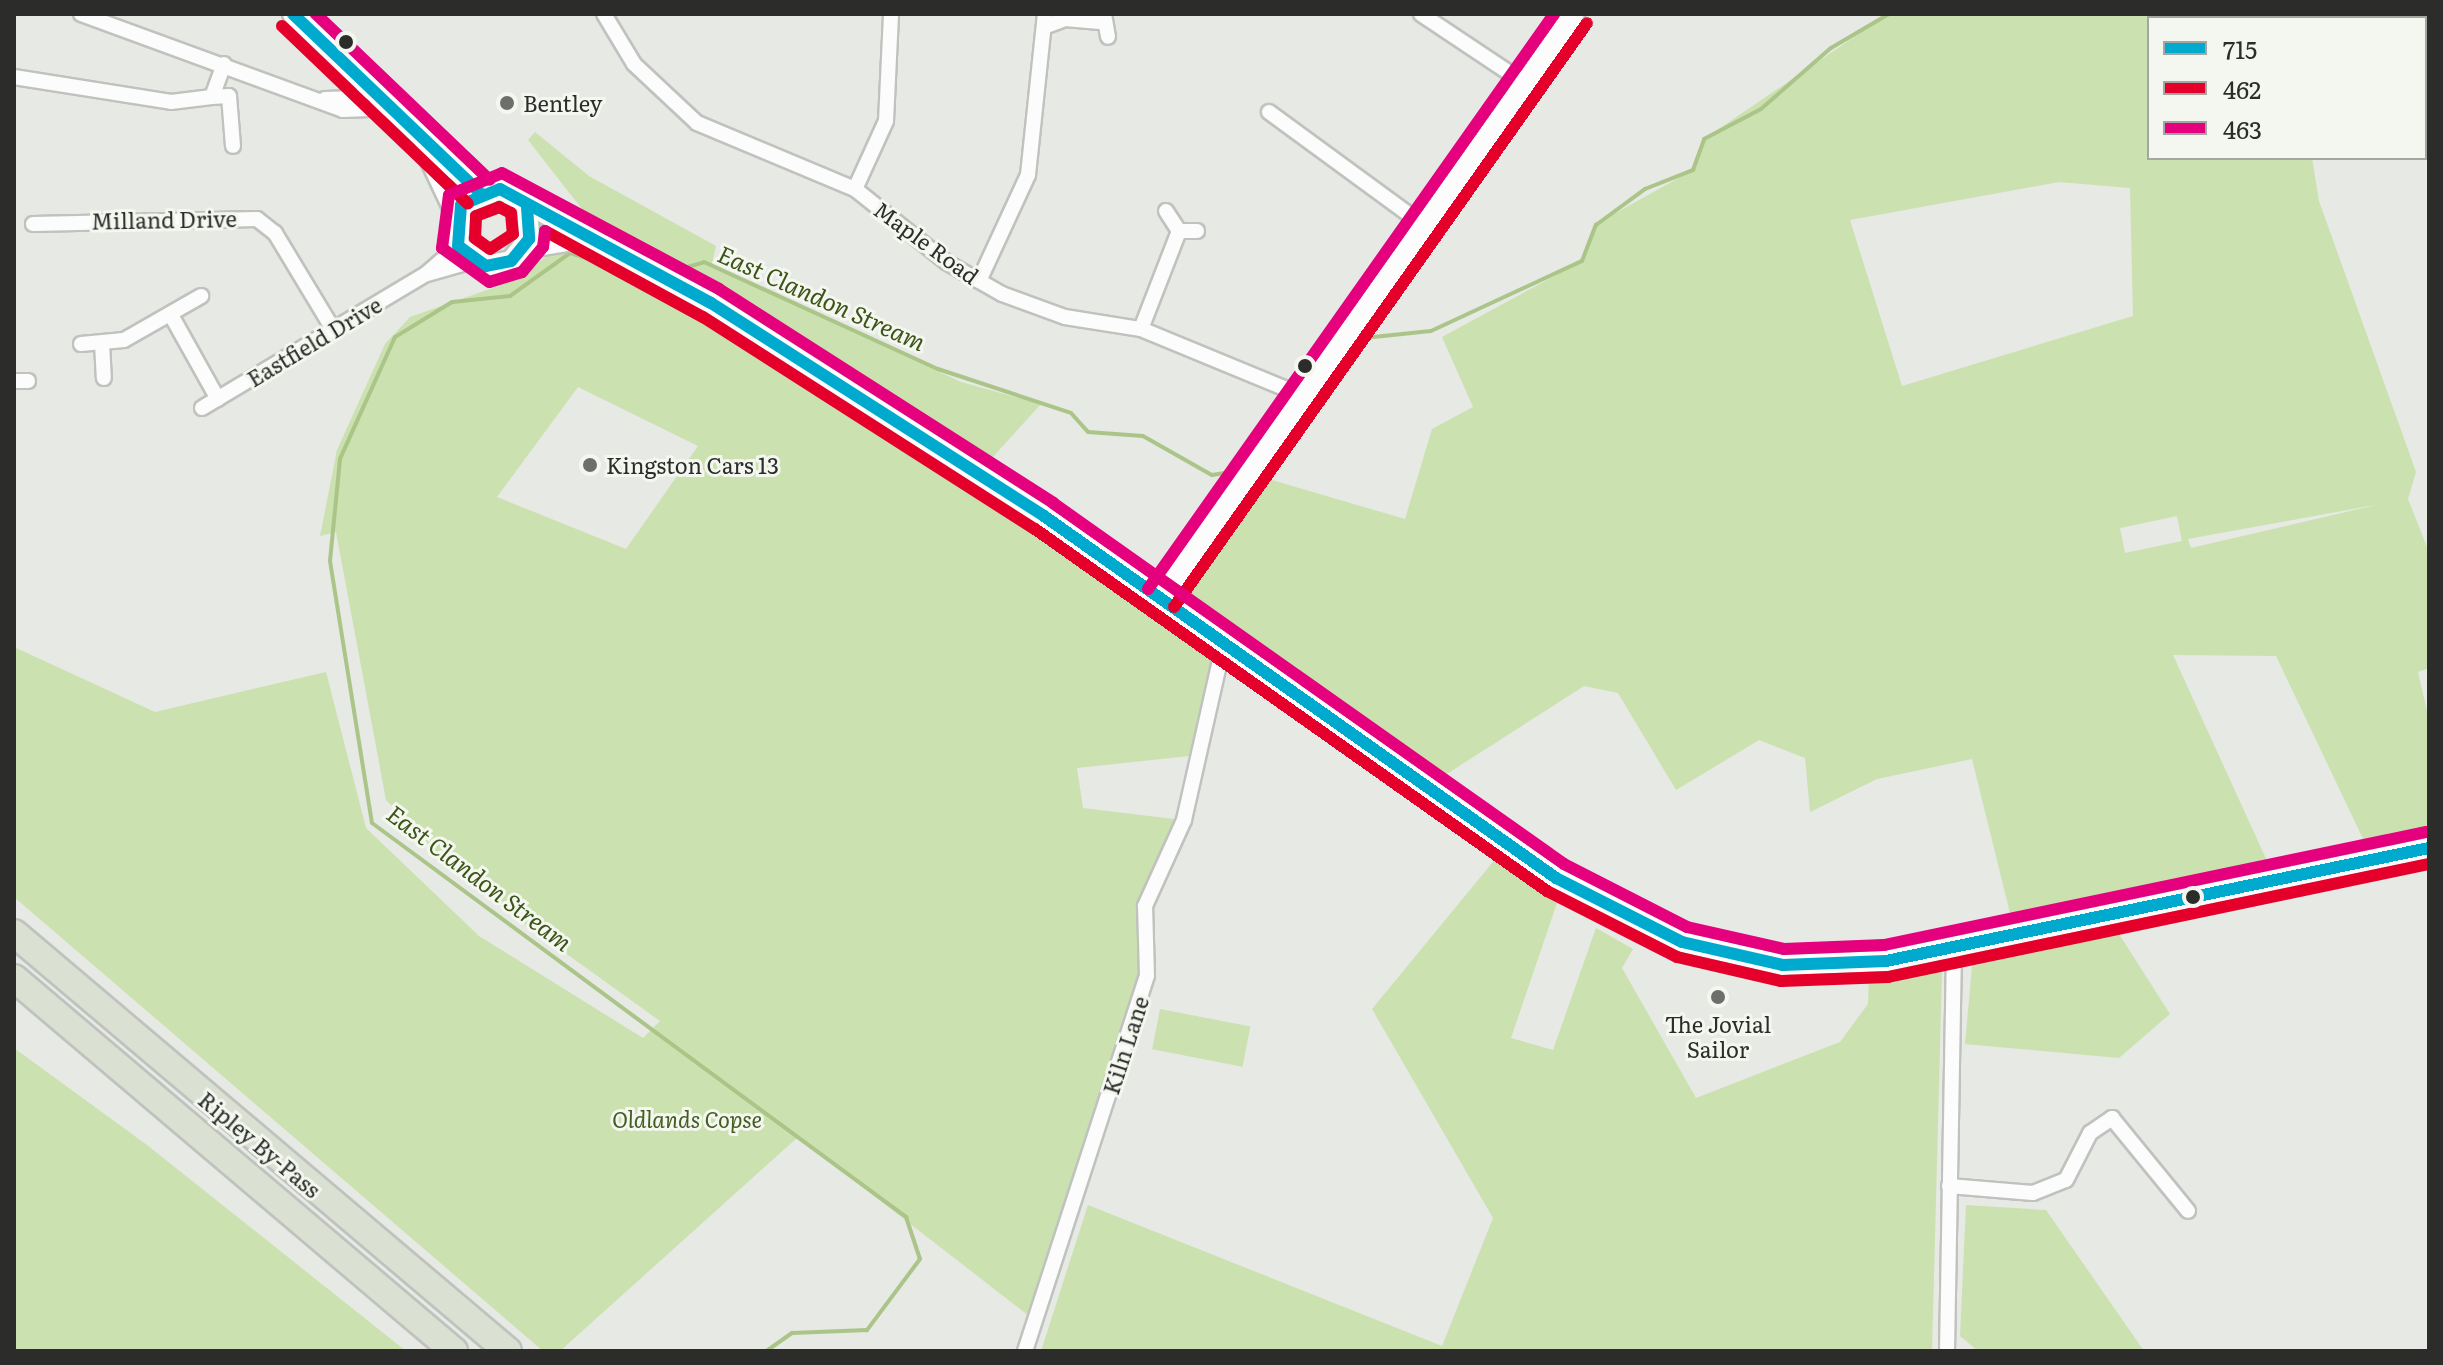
<!DOCTYPE html>
<style>
body{margin:0}
#map{position:relative;width:2443px;height:1365px;overflow:hidden;background:#e6e9e4;font-family:Literata,serif}
div>[style]{position:absolute}
.green>*{inset:0;background:#cbe1b0;transform-origin:0 0}
.stream>*{height:4px;margin:-2px;padding:0 2px;transform-origin:2px;border-radius:2px;background:#abc588}
.roads{filter:drop-shadow(2px 0 #c0c2be) drop-shadow(-2px 0 #c0c2be) drop-shadow(0 2px #c0c2be) drop-shadow(0 -2px #c0c2be)}
.street>*{height:14px;margin:-7px;padding:0 7px;transform-origin:7px;border-radius:7px;background:#fbfcfb}
.secondary>*{height:20px;margin:-10px;padding:0 10px;transform-origin:10px;border-radius:10px;background:#fbfcfb}
.highway>*{height:26px;margin:-13px;padding:0 13px;transform-origin:13px;border-radius:13px;background:#dae0d2}
.bus-1>*{height:12px;margin:-6px;padding:0 6px;transform-origin:6px;border-radius:6px;background:#00a9ce}
.bus-2>*{height:12px;margin:-6px;padding:0 6px;transform-origin:6px;border-radius:6px;background:#e4002b}
.bus-3>*{height:12px;margin:-6px;padding:0 6px;transform-origin:6px;border-radius:6px;background:#e5007d}
.dots>*{width:22px;height:22px;translate:-50% -50%;box-sizing:border-box;border:4px solid #f4f7f0;border-radius:50%}
span{translate:-50% -50%;white-space:nowrap;text-align:center;line-height:1.15;-webkit-text-stroke:6px #f4f7f0;paint-order:stroke}
.poi-label{font-size:22px;color:#2c2d2b}
.left{translate:0 -50%;text-align:left}
.street-label{font-size:22px;color:#2c2d2b}
.park-label{font-size:22px;color:#455d21;font-style:italic}
.water-label{font-size:24px;color:#3d5417;font-style:italic}
.frame{position:absolute;inset:0;border:16px solid #2c2d2b;pointer-events:none}
.legend{position:absolute;left:2147px;top:16px;width:280px;height:144px;box-sizing:border-box;background:#f4f7f0;border:2px solid #a4a6a1;margin:0;padding:10px 14px;list-style:none;font-size:24px;color:#2c2d2b}
.legend li{display:flex;align-items:center;gap:16px;height:40px}
.legend b{width:40px;border:2px solid #a4a6a1}
</style>
<div id="map">
<div class="green">
<div style="clip-path:polygon(evenodd,1888px 14px,2285px 14px,2149px 18px,2149px 158px,2312px 158px,2319px 201px,2416px 472px,2408px 499px,2429px 552px,2429px 668px,2418px 672px,2429px 720px,2429px 832px,2365px 843px,2276px 656px,2173px 655px,2268px 863px,2011px 917px,1972px 759px,1877px 779px,1810px 812px,1805px 758px,1759px 740px,1676px 790px,1618px 693px,1584px 686px,1439px 779px,1178px 600px,1265px 478px,1405px 519px,1432px 429px,1473px 407px,1442px 337px,1582px 261px,1596px 224px,1693px 170px,1704px 139px,1888px 14px,2059px 182px,2130px 188px,2133px 316px,1902px 386px,1850px 220px,2059px 182px,1888px 14px,2380px 504px,2191px 548px,2188px 540px,2188px 539px,2380px 504px,1888px 14px,2177px 516px,2182px 541px,2125px 553px,2120px 528px,2177px 516px)"></div>
<div style="clip-path:polygon(535px 132px,589px 176px,716px 246px,712px 264px,961px 382px,1041px 404px,991px 459px,842px 363px,589px 218px,528px 140px)"></div>
<div style="clip-path:polygon(evenodd,561px 247px,740px 340px,902px 438px,1215px 648px,1189px 756px,1077px 768px,1083px 808px,1182px 820px,1153px 882px,1144px 976px,1033px 1319px,798px 1137px,560px 1351px,543px 1351px,14px 897px,14px 647px,155px 712px,326px 672px,366px 828px,479px 936px,643px 1038px,660px 1021px,461px 878px,386px 800px,336px 532px,320px 536px,337px 450px,385px 344px,410px 317px,507px 283px,561px 247px,578px 387px,698px 446px,626px 549px,497px 497px,578px 387px)"></div>
<div style="clip-path:polygon(1497px 857px,1557px 903px,1511px 1038px,1553px 1050px,1596px 928px,1633px 949px,1622px 968px,1696px 1098px,1840px 1042px,1868px 1004px,1869px 975px,1942px 971px,1932px 1351px,1041px 1351px,1088px 1205px,1442px 1346px,1493px 1218px,1372px 1009px)"></div>
<div style="clip-path:polygon(2119px 934px,2170px 1014px,2119px 1058px,1965px 1044px,1972px 966px)"></div>
<div style="left:1160px;top:1009px;width:92px;height:41px;rotate:11deg"></div>
<div style="clip-path:polygon(14px 1048px,147px 1145px,406px 1351px,14px 1351px)"></div>
<div style="clip-path:polygon(1966px 1205px,2046px 1210px,2144px 1351px,1978px 1351px,1960px 1336px)"></div>
</div>
<div class="stream">
<div style="left:670px;top:272px;width:35px;rotate:-16deg"></div>
<div style="left:704px;top:262px;width:257px;rotate:24.6deg"></div>
<div style="left:938px;top:369px;width:140px;rotate:18.3deg"></div>
<div style="left:1071px;top:413px;width:25px;rotate:48deg"></div>
<div style="left:1088px;top:432px;width:55px;rotate:4.2deg"></div>
<div style="left:1143px;top:436px;width:79px;rotate:29.5deg"></div>
<div style="left:1212px;top:475px;width:32px;rotate:-9deg"></div>
<div style="left:642px;top:276px;width:76px;rotate:-162.3deg"></div>
<div style="left:570px;top:253px;width:74px;rotate:144.4deg"></div>
<div style="left:510px;top:296px;width:58px;rotate:174.1deg"></div>
<div style="left:452px;top:302px;width:67px;rotate:148.4deg"></div>
<div style="left:395px;top:337px;width:134px;rotate:114.3deg"></div>
<div style="left:340px;top:459px;width:102px;rotate:95.6deg"></div>
<div style="left:330px;top:561px;width:265px;rotate:80.9deg"></div>
<div style="left:372px;top:823px;width:664px;rotate:36.42deg"></div>
<div style="left:906px;top:1217px;width:44px;rotate:71.6deg"></div>
<div style="left:920px;top:1259px;width:89px;rotate:126.7deg"></div>
<div style="left:867px;top:1330px;width:75px;rotate:177.7deg"></div>
<div style="left:792px;top:1333px;width:32px;rotate:145deg"></div>
<div style="left:1278px;top:448px;width:140px;rotate:-52deg"></div>
<div style="left:1364px;top:338px;width:67px;rotate:-6deg"></div>
<div style="left:1431px;top:331px;width:166px;rotate:-24.9deg"></div>
<div style="left:1582px;top:261px;width:39px;rotate:-69deg"></div>
<div style="left:1596px;top:225px;width:61px;rotate:-36.3deg"></div>
<div style="left:1645px;top:189px;width:52px;rotate:-21.6deg"></div>
<div style="left:1693px;top:170px;width:33px;rotate:-70deg"></div>
<div style="left:1704px;top:139px;width:64px;rotate:-27.8deg"></div>
<div style="left:1761px;top:109px;width:93px;rotate:-41.1deg"></div>
<div style="left:1831px;top:48px;width:67px;rotate:-30.4deg"></div>
</div>
<div class="roads">
<div class="street">
<div style="left:81px;top:14px;width:279px;rotate:20.1deg"></div>
<div style="left:343px;top:110px;width:53px;rotate:-2.2deg"></div>
<div style="left:604px;top:14px;width:58px;rotate:59deg"></div>
<div style="left:634px;top:64px;width:86px;rotate:43.1deg"></div>
<div style="left:697px;top:123px;width:171px;rotate:22.7deg"></div>
<div style="left:855px;top:189px;width:117px;rotate:38.7deg"></div>
<div style="left:946px;top:262px;width:64px;rotate:29.7deg"></div>
<div style="left:1002px;top:294px;width:67px;rotate:20.1deg"></div>
<div style="left:1065px;top:317px;width:77px;rotate:9deg"></div>
<div style="left:1141px;top:329px;width:171px;rotate:22.4deg"></div>
<div style="left:1104px;top:14px;width:23px;rotate:80deg"></div>
<div style="left:1421px;top:14px;width:123px;rotate:33.7deg"></div>
<div style="left:1044px;top:27px;width:22px;rotate:-21deg"></div>
<div style="left:1065px;top:19px;width:35px;rotate:5deg"></div>
<div style="left:14px;top:77px;width:159px;rotate:9deg"></div>
<div style="left:171px;top:102px;width:41px;rotate:-7deg"></div>
<div style="left:212px;top:97px;width:35px;rotate:-70deg"></div>
<div style="left:212px;top:97px;width:17px;rotate:-3deg"></div>
<div style="left:229px;top:96px;width:50px;rotate:85.4deg"></div>
<div style="left:325px;top:99px;width:32px;rotate:-2deg"></div>
<div style="left:357px;top:98px;width:19px;rotate:-39deg"></div>
<div style="left:1269px;top:112px;width:193px;rotate:36.2deg"></div>
<div style="left:855px;top:189px;width:75px;rotate:-65.5deg"></div>
<div style="left:886px;top:121px;width:107px;rotate:-87.3deg"></div>
<div style="left:1166px;top:211px;width:24px;rotate:57deg"></div>
<div style="left:1179px;top:231px;width:18px"></div>
<div style="left:33px;top:224px;width:224px;rotate:-1.3deg"></div>
<div style="left:257px;top:219px;width:23px;rotate:38deg"></div>
<div style="left:275px;top:233px;width:112px;rotate:58.9deg"></div>
<div style="left:427px;top:274px;width:48px;rotate:-15.8deg"></div>
<div style="left:979px;top:281px;width:117px;rotate:-65.2deg"></div>
<div style="left:1028px;top:175px;width:162px;rotate:-84deg"></div>
<div style="left:171px;top:315px;width:96px;rotate:60.8deg"></div>
<div style="left:1141px;top:329px;width:105px;rotate:-68.8deg"></div>
<div style="left:102px;top:343px;width:35px;rotate:87deg"></div>
<div style="left:81px;top:344px;width:43px;rotate:-5.3deg"></div>
<div style="left:124px;top:340px;width:89px;rotate:-29.7deg"></div>
<div style="left:14px;top:381px;width:14px"></div>
<div style="left:202px;top:408px;width:261px;rotate:-30.9deg"></div>
<div style="left:426px;top:274px;width:43px;rotate:-41.2deg"></div>
<div style="left:1949px;top:1186px;width:84px;rotate:4.8deg"></div>
<div style="left:2033px;top:1193px;width:35px;rotate:-22deg"></div>
<div style="left:2066px;top:1180px;width:53px;rotate:-62.9deg"></div>
<div style="left:2090px;top:1133px;width:27px;rotate:-34deg"></div>
<div style="left:2112px;top:1118px;width:120px;rotate:50.7deg"></div>
<div style="left:1025px;top:1351px;width:394px;rotate:-72deg"></div>
<div style="left:1147px;top:976px;width:70px;rotate:-91.6deg"></div>
<div style="left:1145px;top:906px;width:94px;rotate:-65.6deg"></div>
<div style="left:1184px;top:820px;width:181px;rotate:-77.3deg"></div>
<div style="left:1947px;top:1351px;width:401px;rotate:-89deg"></div>
</div>
<div class="secondary">
<div style="left:293px;top:14px;width:257px;rotate:43.7deg"></div>
<div style="left:425px;top:148px;width:75px;rotate:64.8deg"></div>
<div style="left:527px;top:207px;width:32px;rotate:86deg"></div>
<div style="left:529px;top:239px;width:28px;rotate:129deg"></div>
<div style="left:511px;top:261px;width:25px;rotate:169deg"></div>
<div style="left:486px;top:266px;width:34px;rotate:-144deg"></div>
<div style="left:458px;top:246px;width:41px;rotate:-85.8deg"></div>
<div style="left:461px;top:205px;width:42px;rotate:-22.3deg"></div>
<div style="left:500px;top:189px;width:240px;rotate:28.4deg"></div>
<div style="left:711px;top:303px;width:395px;rotate:32.6deg"></div>
<div style="left:1044px;top:516px;width:627px;rotate:35.26deg"></div>
<div style="left:1556px;top:878px;width:141px;rotate:26.9deg"></div>
<div style="left:1682px;top:942px;width:104px;rotate:12.8deg"></div>
<div style="left:1783px;top:965px;width:103px;rotate:-2.2deg"></div>
<div style="left:1886px;top:961px;width:555px;rotate:-11.76deg"></div>
<div style="left:525px;top:248px;width:62px;rotate:-9.3deg"></div>
<div style="left:1161px;top:598px;width:715px;rotate:-54.73deg"></div>
</div>
<div class="highway">
<div style="left:14px;top:933px;width:647px;rotate:40.24deg"></div>
<div style="left:14px;top:978px;width:577px;rotate:40.29deg"></div>
</div>
</div>
<div class="bus-1">
<div style="left:293px;top:14px;width:257px;rotate:43.7deg"></div>
<div style="left:527px;top:207px;width:32px;rotate:86deg"></div>
<div style="left:529px;top:239px;width:28px;rotate:129deg"></div>
<div style="left:511px;top:261px;width:25px;rotate:169deg"></div>
<div style="left:486px;top:266px;width:34px;rotate:-144deg"></div>
<div style="left:458px;top:246px;width:41px;rotate:-85.8deg"></div>
<div style="left:461px;top:205px;width:42px;rotate:-22.3deg"></div>
<div style="left:500px;top:189px;width:240px;rotate:28.4deg"></div>
<div style="left:711px;top:303px;width:395px;rotate:32.6deg"></div>
<div style="left:1044px;top:516px;width:627px;rotate:35.26deg"></div>
<div style="left:1556px;top:878px;width:141px;rotate:26.9deg"></div>
<div style="left:1682px;top:942px;width:104px;rotate:12.8deg"></div>
<div style="left:1783px;top:965px;width:103px;rotate:-2.2deg"></div>
<div style="left:1886px;top:961px;width:555px;rotate:-11.76deg"></div>
</div>
<div class="bus-2">
<div style="left:282px;top:26px;width:257px;rotate:43.7deg"></div>
<div style="left:499px;top:207px;width:13px;rotate:27deg"></div>
<div style="left:511px;top:213px;width:21px;rotate:85deg"></div>
<div style="left:513px;top:234px;width:27px;rotate:147deg"></div>
<div style="left:490px;top:249px;width:19px;rotate:-144deg"></div>
<div style="left:475px;top:238px;width:22px;rotate:-87deg"></div>
<div style="left:476px;top:216px;width:25px;rotate:-21deg"></div>
<div style="left:545px;top:231px;width:180px;rotate:28.6deg"></div>
<div style="left:703px;top:317px;width:394px;rotate:32.6deg"></div>
<div style="left:1035px;top:529px;width:627px;rotate:35.26deg"></div>
<div style="left:1547px;top:891px;width:146px;rotate:26.9deg"></div>
<div style="left:1677px;top:957px;width:107px;rotate:13deg"></div>
<div style="left:1781px;top:981px;width:107px;rotate:-2.1deg"></div>
<div style="left:1888px;top:977px;width:553px;rotate:-11.8deg"></div>
<div style="left:1174px;top:607px;width:715px;rotate:-54.73deg"></div>
</div>
<div class="bus-3">
<div style="left:316px;top:14px;width:240px;rotate:43.7deg"></div>
<div style="left:545px;top:231px;width:16px;rotate:97deg"></div>
<div style="left:543px;top:247px;width:33px;rotate:130deg"></div>
<div style="left:522px;top:272px;width:34px;rotate:163deg"></div>
<div style="left:489px;top:282px;width:58px;rotate:-144.1deg"></div>
<div style="left:442px;top:248px;width:53px;rotate:-82.5deg"></div>
<div style="left:449px;top:195px;width:57px;rotate:-22.5deg"></div>
<div style="left:502px;top:173px;width:246px;rotate:28.1deg"></div>
<div style="left:719px;top:289px;width:397px;rotate:32.6deg"></div>
<div style="left:1053px;top:503px;width:626px;rotate:35.24deg"></div>
<div style="left:1564px;top:864px;width:138px;rotate:27.1deg"></div>
<div style="left:1687px;top:927px;width:99px;rotate:12.8deg"></div>
<div style="left:1784px;top:949px;width:100px;rotate:-2.3deg"></div>
<div style="left:1884px;top:945px;width:554px;rotate:-11.78deg"></div>
<div style="left:1148px;top:589px;width:704px;rotate:-54.77deg"></div>
</div>
<div class="dots">
<div style="left:346px;top:42px;background:#2c2d2b"></div>
<div style="left:507px;top:103px;background:#6d6f6c"></div>
<div style="left:1305px;top:366px;background:#2c2d2b"></div>
<div style="left:590px;top:465px;background:#6d6f6c"></div>
<div style="left:2193px;top:897px;background:#2c2d2b"></div>
<div style="left:1718px;top:997px;background:#6d6f6c"></div>
</div>
<div class="poi-label">
<span class="left" style="left:523px;top:103px">Bentley</span>
<span class="left" style="left:606px;top:465px">Kingston Cars 13</span>
<span style="left:1718px;top:1036px">The Jovial<br>Sailor</span>
</div>
<div class="street-label">
<span style="left:164px;top:219px;rotate:-1deg">Milland Drive</span>
<span style="left:927px;top:242px;rotate:36deg">Maple Road</span>
<span style="left:314px;top:341px;rotate:-31deg">Eastfield Drive</span>
<span style="left:1125px;top:1045px;rotate:-72deg">Kiln Lane</span>
<span style="left:260px;top:1144px;rotate:40deg">Ripley By-Pass</span>
</div>
<div class="park-label">
<span style="left:687px;top:1119px">Oldlands Copse</span>
</div>
<div class="water-label">
<span style="left:822px;top:297px;rotate:24deg">East Clandon Stream</span>
<span style="left:480px;top:877px;rotate:37deg">East Clandon Stream</span>
</div>
<div class="frame"></div>
<ul class="legend">
<li><b style="height:10px;background:#00a9ce"></b>715</li>
<li><b style="height:10px;background:#e4002b"></b>462</li>
<li><b style="height:10px;background:#e5007d"></b>463</li>
</ul>
</div>
